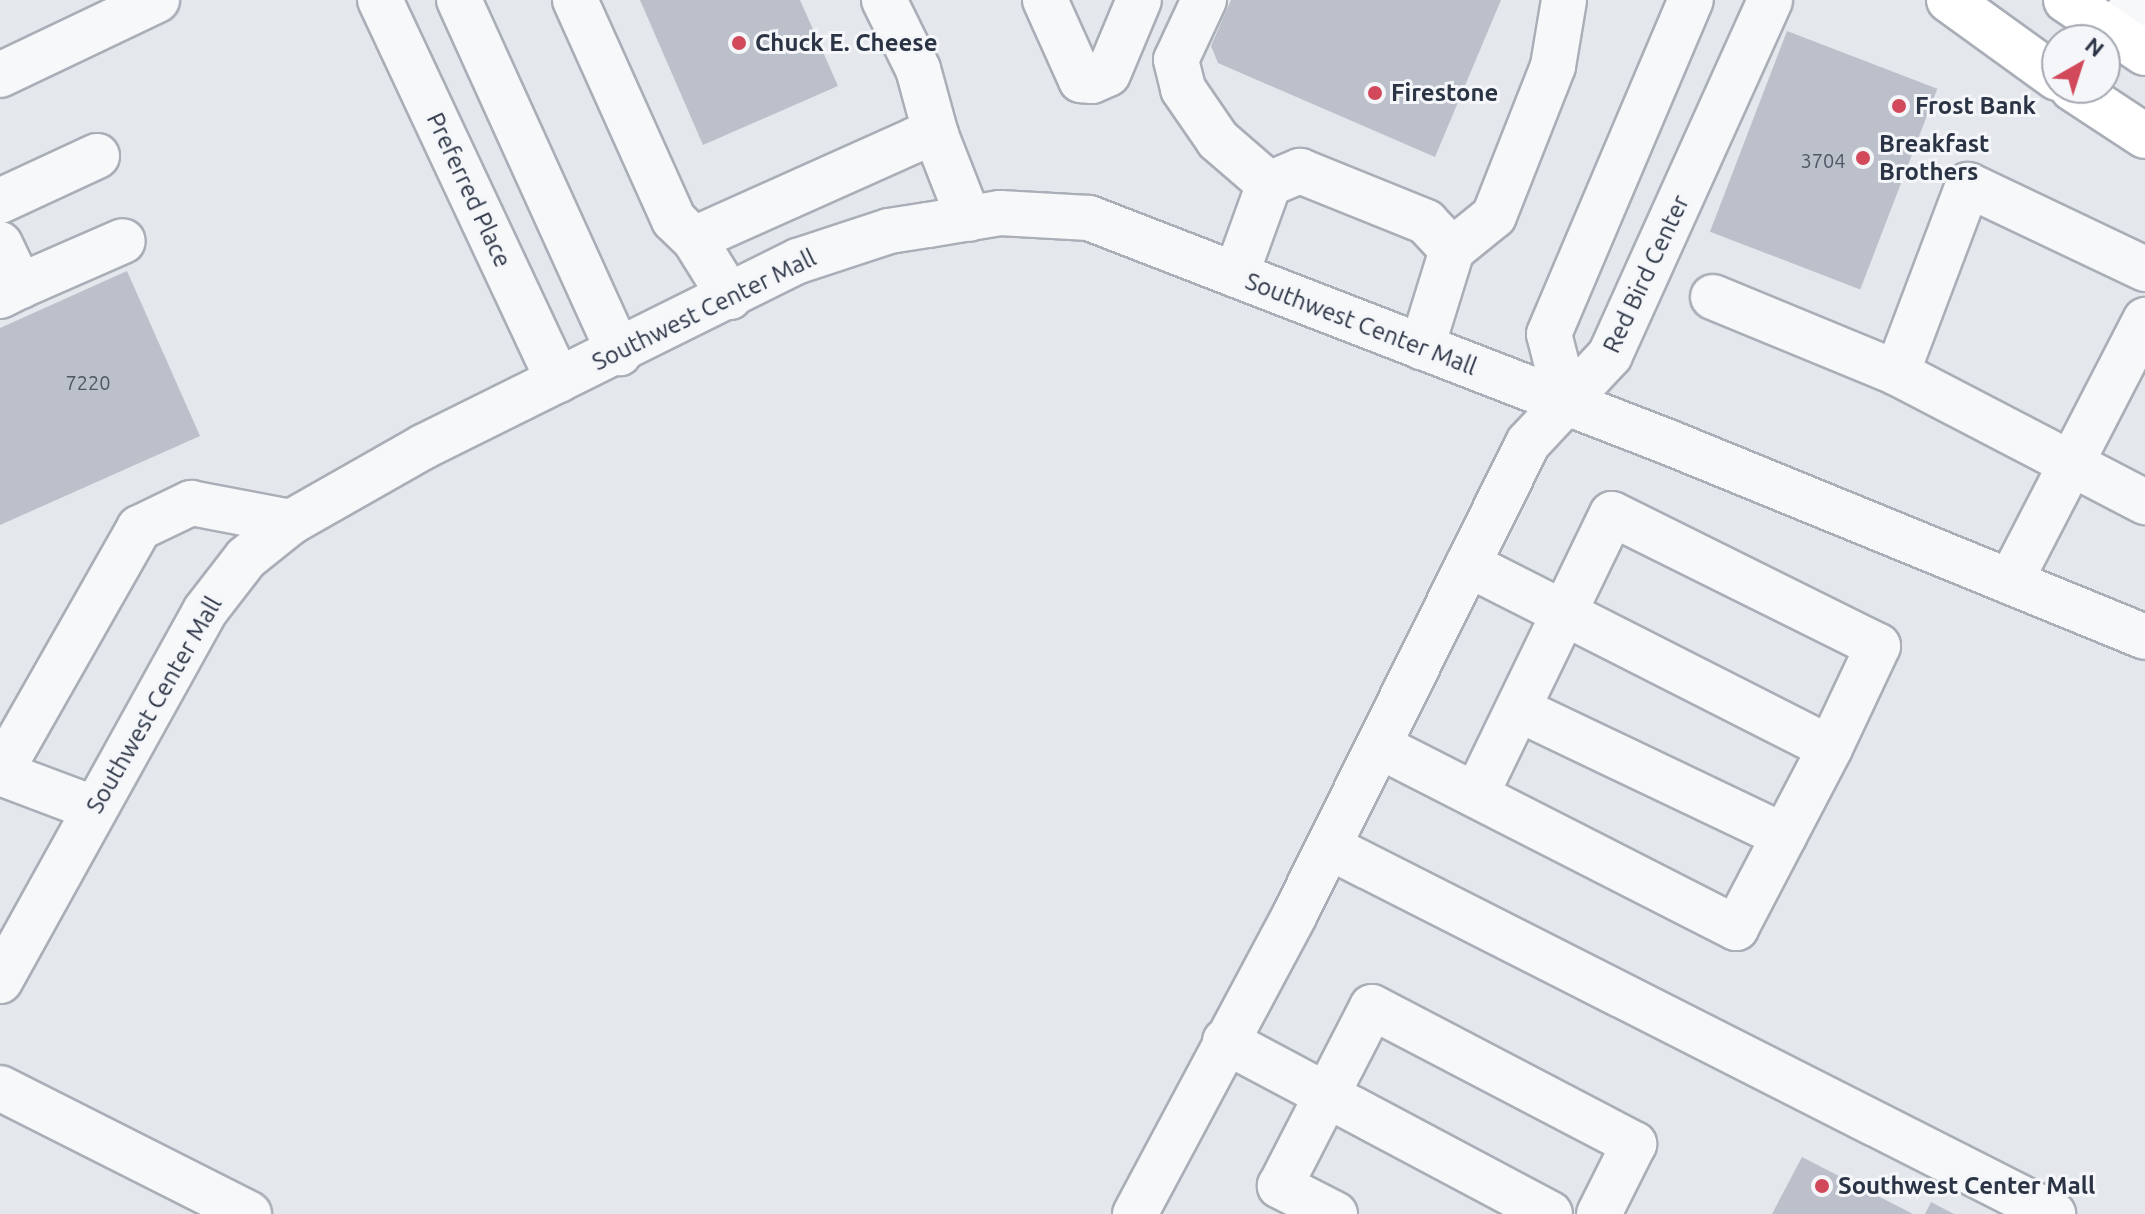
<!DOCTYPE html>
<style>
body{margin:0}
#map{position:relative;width:2145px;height:1214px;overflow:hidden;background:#e4e7ec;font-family:Ubuntu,sans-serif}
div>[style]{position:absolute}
.building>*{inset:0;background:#bbc0ca;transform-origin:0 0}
.roads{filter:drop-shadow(2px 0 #a9aeb7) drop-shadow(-2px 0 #a9aeb7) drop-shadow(0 2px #a9aeb7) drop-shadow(0 -2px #a9aeb7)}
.minor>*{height:44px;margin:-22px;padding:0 22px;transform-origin:22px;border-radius:22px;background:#f7f8fa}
.major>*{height:44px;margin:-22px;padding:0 22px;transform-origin:22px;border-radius:22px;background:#fff}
.dots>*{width:22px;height:22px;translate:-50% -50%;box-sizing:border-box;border:4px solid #f4f6f9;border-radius:50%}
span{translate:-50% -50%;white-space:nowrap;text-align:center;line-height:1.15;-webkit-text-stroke:6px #f4f6f9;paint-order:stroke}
.number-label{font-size:20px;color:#4f5766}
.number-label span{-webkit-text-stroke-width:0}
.poi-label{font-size:24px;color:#2b3445;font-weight:700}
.left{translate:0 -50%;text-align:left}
.street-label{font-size:24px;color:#2b3445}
.north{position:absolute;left:2041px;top:24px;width:80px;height:80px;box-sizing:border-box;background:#f4f6f9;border:2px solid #a4a8b1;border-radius:50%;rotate:39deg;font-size:22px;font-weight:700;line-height:32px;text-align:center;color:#2b3445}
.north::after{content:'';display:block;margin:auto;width:28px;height:36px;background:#d1495b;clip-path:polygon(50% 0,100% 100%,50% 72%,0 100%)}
</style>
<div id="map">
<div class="building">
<div style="clip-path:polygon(640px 0,800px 0,838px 86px,703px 145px)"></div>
<div style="clip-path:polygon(1231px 0,1501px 0,1435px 157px,1218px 63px,1211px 46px)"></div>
<div style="left:1787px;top:31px;width:161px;height:215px;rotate:21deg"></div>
<div style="clip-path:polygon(127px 271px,200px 436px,0 525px,0 328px)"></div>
<div style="clip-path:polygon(1802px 1157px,1913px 1214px,1772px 1214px)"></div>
<div style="clip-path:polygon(1931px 1202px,1954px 1214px,1925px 1214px)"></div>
</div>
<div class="roads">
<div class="minor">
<div style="left:380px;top:0;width:420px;rotate:64.9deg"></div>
<div style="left:459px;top:0;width:388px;rotate:65.6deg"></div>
<div style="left:575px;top:0;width:241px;rotate:65.8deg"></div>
<div style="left:674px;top:220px;width:28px;rotate:44deg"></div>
<div style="left:884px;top:0;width:77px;rotate:63.8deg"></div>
<div style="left:918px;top:69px;width:68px;rotate:74.7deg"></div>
<div style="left:1045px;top:0;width:88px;rotate:65.8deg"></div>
<div style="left:1081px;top:80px;width:11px;rotate:5deg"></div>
<div style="left:1092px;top:81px;width:17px;rotate:-24deg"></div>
<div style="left:1108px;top:74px;width:80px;rotate:-67.3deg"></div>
<div style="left:1204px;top:0;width:66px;rotate:115deg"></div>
<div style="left:1176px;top:60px;width:30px;rotate:76deg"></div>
<div style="left:1183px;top:89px;width:62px;rotate:55.5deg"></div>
<div style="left:1218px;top:140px;width:67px;rotate:40.8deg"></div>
<div style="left:2113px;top:33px;width:41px;rotate:-52.9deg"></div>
<div style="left:0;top:75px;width:174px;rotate:-25.5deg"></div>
<div style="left:0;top:201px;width:107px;rotate:-24.9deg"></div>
<div style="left:0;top:244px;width:47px;rotate:64.5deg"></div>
<div style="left:20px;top:286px;width:22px;rotate:153deg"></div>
<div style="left:1452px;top:250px;width:54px;rotate:-39deg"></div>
<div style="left:1494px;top:216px;width:161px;rotate:-68.5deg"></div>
<div style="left:1553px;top:66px;width:67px;rotate:-80.5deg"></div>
<div style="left:2145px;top:269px;width:196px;rotate:-154.6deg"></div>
<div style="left:1968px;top:185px;width:201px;rotate:110.7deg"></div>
<div style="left:1897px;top:373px;width:280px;rotate:27.5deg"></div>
<div style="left:1236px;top:275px;width:97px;rotate:-70.1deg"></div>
<div style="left:1269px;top:184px;width:34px;rotate:-23deg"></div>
<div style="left:1300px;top:171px;width:136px;rotate:22deg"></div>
<div style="left:1426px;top:222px;width:38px;rotate:47deg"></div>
<div style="left:1452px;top:250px;width:102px;rotate:107.2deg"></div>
<div style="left:20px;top:286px;width:112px;rotate:-23.6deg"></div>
<div style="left:730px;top:297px;width:68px;rotate:-121.8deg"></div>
<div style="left:694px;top:239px;width:242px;rotate:-24.1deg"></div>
<div style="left:915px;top:140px;width:22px;rotate:-13deg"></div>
<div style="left:936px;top:135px;width:90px;rotate:68.6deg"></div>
<div style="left:1713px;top:297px;width:199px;rotate:22.4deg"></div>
<div style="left:1567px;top:404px;width:72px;rotate:-104.4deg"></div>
<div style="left:1549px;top:334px;width:363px;rotate:-67deg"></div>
<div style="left:2010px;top:582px;width:295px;rotate:-62.7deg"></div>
<div style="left:1518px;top:709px;width:295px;rotate:25.5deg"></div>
<div style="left:1379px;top:746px;width:401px;rotate:27deg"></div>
<div style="left:1736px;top:928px;width:203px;rotate:-62.4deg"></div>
<div style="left:1830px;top:748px;width:406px;rotate:-153.1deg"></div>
<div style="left:0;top:773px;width:282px;rotate:-60.4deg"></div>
<div style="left:139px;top:528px;width:58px;rotate:-25.7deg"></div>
<div style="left:191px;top:503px;width:102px;rotate:10.8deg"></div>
<div style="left:0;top:773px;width:99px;rotate:20.6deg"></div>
<div style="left:1476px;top:795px;width:312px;rotate:-64.2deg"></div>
<div style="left:1612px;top:514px;width:297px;rotate:26.4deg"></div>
<div style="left:1878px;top:646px;width:113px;rotate:115.2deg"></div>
<div style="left:1329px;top:847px;width:812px;rotate:26.88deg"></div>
<div style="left:0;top:981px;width:423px;rotate:-61deg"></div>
<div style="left:205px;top:611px;width:67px;rotate:-52.3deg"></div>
<div style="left:246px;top:558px;width:58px;rotate:-38.7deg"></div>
<div style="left:291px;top:522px;width:152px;rotate:-29.6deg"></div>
<div style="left:423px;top:447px;width:419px;rotate:-26.4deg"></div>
<div style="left:798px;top:261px;width:96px;rotate:-18.2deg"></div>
<div style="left:889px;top:231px;width:39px;rotate:-9deg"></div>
<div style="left:928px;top:225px;width:73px;rotate:-9.5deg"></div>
<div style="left:1000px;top:213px;width:89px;rotate:3.2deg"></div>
<div style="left:1089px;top:218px;width:621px;rotate:21.15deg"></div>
<div style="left:1668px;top:442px;width:515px;rotate:22.23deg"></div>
<div style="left:1225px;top:1041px;width:368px;rotate:28deg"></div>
<div style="left:0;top:1088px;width:279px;rotate:26.8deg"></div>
<div style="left:1135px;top:1214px;width:340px;rotate:-61.9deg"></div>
<div style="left:1295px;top:914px;width:525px;rotate:-63.68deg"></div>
<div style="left:1528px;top:443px;width:120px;rotate:-47deg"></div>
<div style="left:1610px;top:355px;width:389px;rotate:-65.7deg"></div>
<div style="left:1335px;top:1214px;width:62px;rotate:-153deg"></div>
<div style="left:1280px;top:1186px;width:201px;rotate:-62.8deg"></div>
<div style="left:1372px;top:1007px;width:296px;rotate:27.6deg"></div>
<div style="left:1634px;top:1144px;width:78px;rotate:116.6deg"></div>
</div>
<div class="major">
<div style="left:1949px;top:0;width:133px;rotate:35.8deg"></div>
<div style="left:2066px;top:0;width:95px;rotate:33.9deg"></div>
<div style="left:2072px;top:88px;width:87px;rotate:33.3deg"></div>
</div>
</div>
<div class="dots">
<div style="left:739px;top:43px;background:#d1495b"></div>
<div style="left:1375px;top:93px;background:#d1495b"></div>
<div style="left:1899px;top:106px;background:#d1495b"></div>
<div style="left:1863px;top:158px;background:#d1495b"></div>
<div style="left:1822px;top:1186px;background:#d1495b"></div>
</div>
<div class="number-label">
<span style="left:1823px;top:160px">3704</span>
<span style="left:88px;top:382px">7220</span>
</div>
<div class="poi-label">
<span class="left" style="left:755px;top:43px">Chuck E. Cheese</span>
<span class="left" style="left:1391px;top:93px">Firestone</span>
<span class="left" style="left:1915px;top:106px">Frost Bank</span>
<span class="left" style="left:1879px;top:158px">Breakfast<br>Brothers</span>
<span class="left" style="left:1838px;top:1186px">Southwest Center Mall</span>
</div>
<div class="street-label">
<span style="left:469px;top:190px;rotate:65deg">Preferred Place</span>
<span style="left:1646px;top:274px;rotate:-65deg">Red Bird Center</span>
<span style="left:704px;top:310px;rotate:-26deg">Southwest Center Mall</span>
<span style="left:1361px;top:324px;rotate:21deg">Southwest Center Mall</span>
<span style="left:154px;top:705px;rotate:-60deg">Southwest Center Mall</span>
</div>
<div class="north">N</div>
</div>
